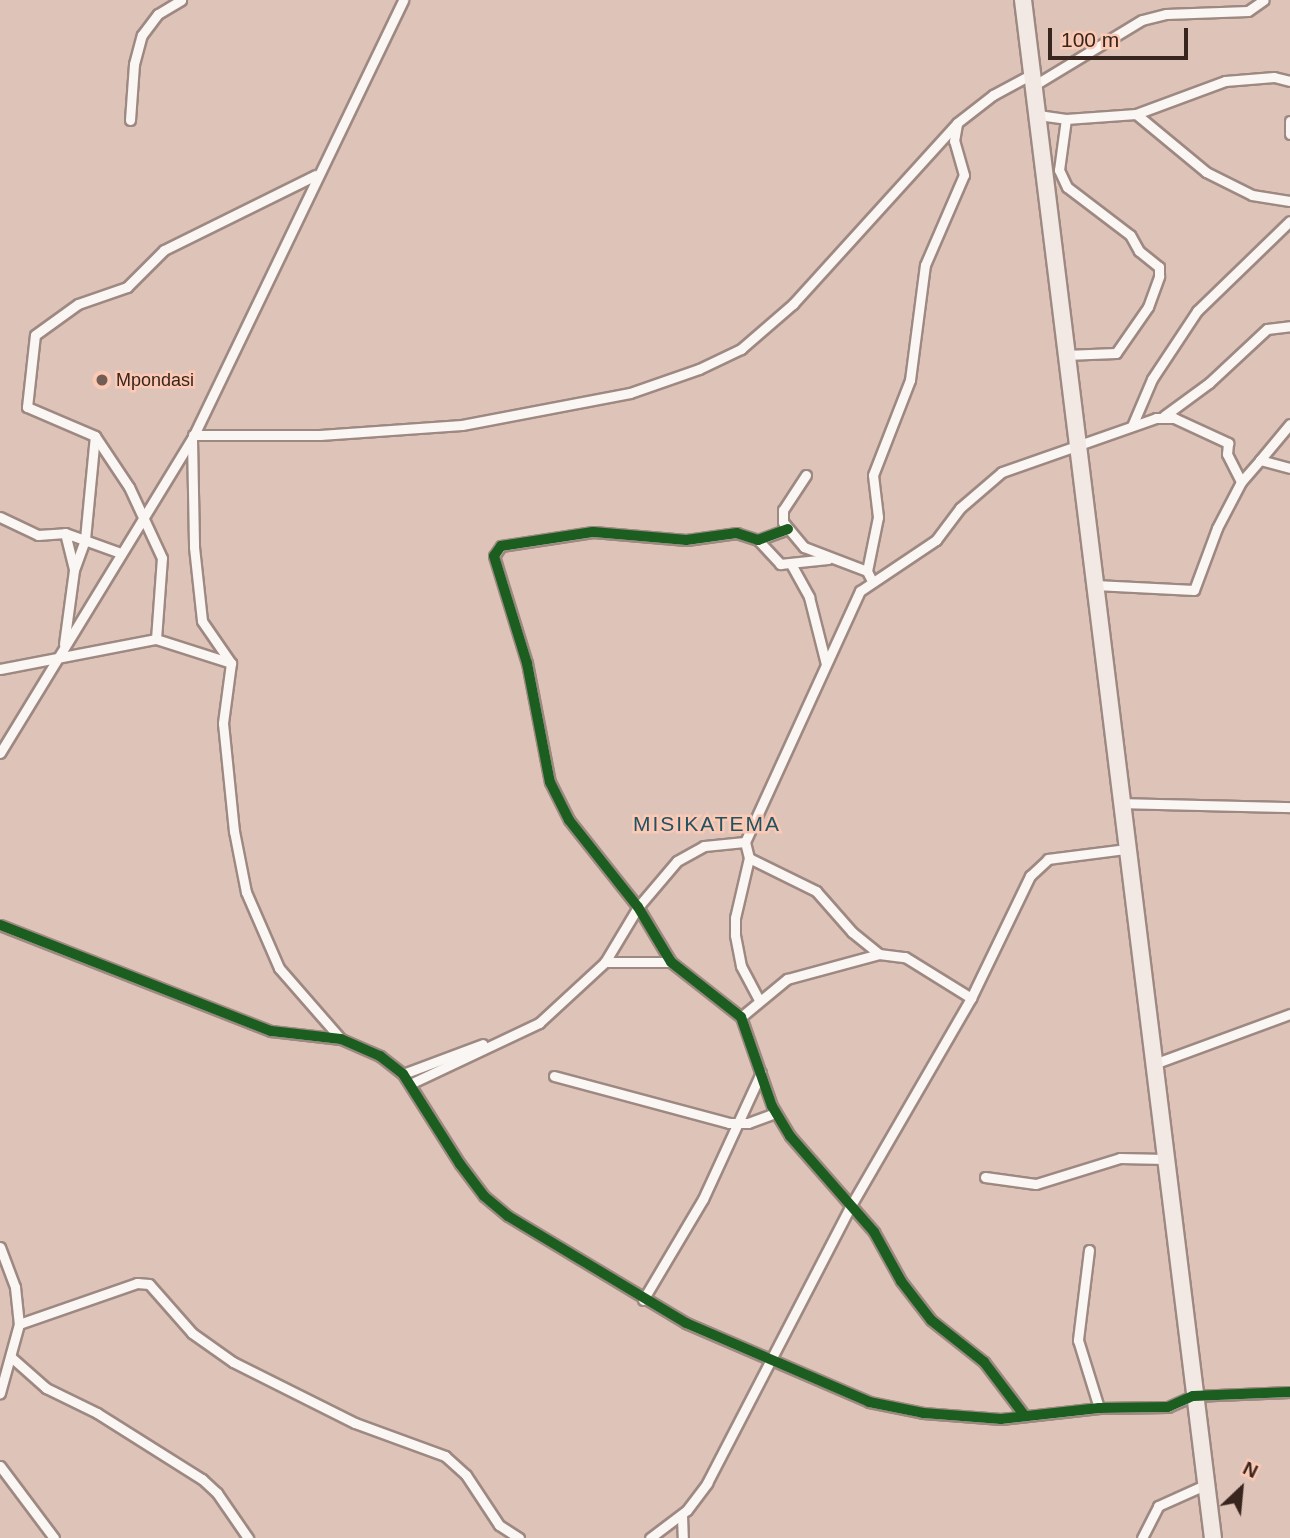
<!DOCTYPE html>
<style>
body{margin:0}
#map{position:relative;width:1290px;height:1538px;overflow:hidden;background:#dec3b8;font-family:Arial,sans-serif}
div>[style]{position:absolute}
.roads{filter:drop-shadow(2px 0 #9e8982) drop-shadow(-2px 0 #9e8982) drop-shadow(0 2px #9e8982) drop-shadow(0 -2px #9e8982)}
.minor>*{height:9px;margin:-4.5px;padding:0 4.5px;transform-origin:4.5px;border-radius:4.5px;background:#faf6f4}
.trunk>*{height:16px;margin:-8px;padding:0 8px;transform-origin:8px;border-radius:8px;background:#f2e8e4}
.cycleway>*{height:10px;margin:-5px;padding:0 5px;transform-origin:5px;border-radius:5px;background:#1b5e20}
.dots>*{width:19px;height:19px;translate:-50% -50%;box-sizing:border-box;border:4px solid #fbc9b4;border-radius:50%}
span{translate:-50% -50%;white-space:nowrap;text-align:center;line-height:1.15;-webkit-text-stroke:5px #fbc9b4;paint-order:stroke}
.poi-label{font-size:18px;color:#38251d}
.left{translate:0 -50%;text-align:left}
.quarter-label{font-size:21px;color:#205263;letter-spacing:2px}
.north{position:absolute;left:1206px;top:1454px;width:70px;height:70px;-webkit-text-stroke:5px #fbc9b4;paint-order:stroke;rotate:26deg;font-size:19px;font-weight:700;line-height:28px;text-align:center;color:#38251d}
.north::after{content:'';display:block;margin:auto;width:24px;height:32px;background:#38251d;clip-path:polygon(50% 0,100% 100%,50% 72%,0 100%)}
.scale{position:absolute;left:1048px;top:28px;width:140px;height:32px;box-sizing:border-box;border:4px solid #38251d;border-top:0;padding-left:9px;font-size:21px;line-height:24px;white-space:nowrap;color:#38251d;-webkit-text-stroke:5px #fbc9b4;paint-order:stroke}
</style>
<div id="map">
<div class="roads">
<div class="minor">
<div style="left:1033px;top:86px;width:127px;rotate:-31.2deg"></div>
<div style="left:1142px;top:20px;width:25px;rotate:-14deg"></div>
<div style="left:1166px;top:14px;width:82px;rotate:-2.1deg"></div>
<div style="left:1248px;top:11px;width:19px;rotate:-35deg"></div>
<div style="left:1136px;top:114px;width:91px;rotate:39.6deg"></div>
<div style="left:1206px;top:172px;width:51px;rotate:26.6deg"></div>
<div style="left:1252px;top:195px;width:38px;rotate:9deg"></div>
<div style="left:1038px;top:115px;width:28px;rotate:8deg"></div>
<div style="left:1066px;top:119px;width:70px;rotate:-4.1deg"></div>
<div style="left:1136px;top:114px;width:95px;rotate:-20.3deg"></div>
<div style="left:1225px;top:81px;width:49px;rotate:-4.7deg"></div>
<div style="left:1274px;top:77px;width:16px;rotate:14deg"></div>
<div style="left:130px;top:120px;width:56px;rotate:-85.9deg"></div>
<div style="left:134px;top:64px;width:30px;rotate:-75deg"></div>
<div style="left:142px;top:35px;width:26px;rotate:-53deg"></div>
<div style="left:158px;top:14px;width:27px;rotate:-31deg"></div>
<div style="left:1290px;top:121px;width:13px;rotate:90deg"></div>
<div style="left:1065px;top:355px;width:51px;rotate:-2.2deg"></div>
<div style="left:1116px;top:353px;width:56px;rotate:-55.2deg"></div>
<div style="left:1148px;top:307px;width:33px;rotate:-70deg"></div>
<div style="left:1159px;top:276px;width:9px;rotate:-90deg"></div>
<div style="left:1159px;top:267px;width:26px;rotate:-141deg"></div>
<div style="left:1139px;top:251px;width:18px;rotate:-119deg"></div>
<div style="left:1130px;top:235px;width:79px;rotate:-142.7deg"></div>
<div style="left:1067px;top:187px;width:19px;rotate:-115deg"></div>
<div style="left:1059px;top:170px;width:51px;rotate:-82.2deg"></div>
<div style="left:1164px;top:416px;width:56px;rotate:-36.3deg"></div>
<div style="left:1209px;top:383px;width:79px;rotate:-43deg"></div>
<div style="left:1267px;top:329px;width:23px;rotate:-7deg"></div>
<div style="left:1290px;top:424px;width:47px;rotate:129.8deg"></div>
<div style="left:1260px;top:460px;width:31px;rotate:15deg"></div>
<div style="left:1132px;top:426px;width:51px;rotate:-66.9deg"></div>
<div style="left:1152px;top:379px;width:82px;rotate:-56.5deg"></div>
<div style="left:1197px;top:311px;width:129px;rotate:-44.1deg"></div>
<div style="left:193px;top:435px;width:127px"></div>
<div style="left:320px;top:435px;width:142px;rotate:-4deg"></div>
<div style="left:462px;top:425px;width:171px;rotate:-10.8deg"></div>
<div style="left:630px;top:393px;width:73px;rotate:-19.2deg"></div>
<div style="left:699px;top:369px;width:47px;rotate:-25.5deg"></div>
<div style="left:741px;top:349px;width:69px;rotate:-40.9deg"></div>
<div style="left:793px;top:304px;width:244px;rotate:-47.8deg"></div>
<div style="left:957px;top:123px;width:46px;rotate:-37.9deg"></div>
<div style="left:993px;top:95px;width:44px;rotate:-28.3deg"></div>
<div style="left:192px;top:439px;width:108px;rotate:88.9deg"></div>
<div style="left:194px;top:547px;width:74px;rotate:83.8deg"></div>
<div style="left:202px;top:621px;width:51px;rotate:55.4deg"></div>
<div style="left:231px;top:663px;width:61px;rotate:97.6deg"></div>
<div style="left:223px;top:723px;width:109px;rotate:84.2deg"></div>
<div style="left:234px;top:831px;width:62px;rotate:78.9deg"></div>
<div style="left:246px;top:892px;width:83px;rotate:66.5deg"></div>
<div style="left:279px;top:968px;width:94px;rotate:48.9deg"></div>
<div style="left:806px;top:475px;width:42px;rotate:123.3deg"></div>
<div style="left:783px;top:510px;width:12px;rotate:90deg"></div>
<div style="left:783px;top:522px;width:33px;rotate:50deg"></div>
<div style="left:804px;top:547px;width:67px;rotate:20.9deg"></div>
<div style="left:0;top:517px;width:42px;rotate:25.3deg"></div>
<div style="left:38px;top:535px;width:27px;rotate:-4deg"></div>
<div style="left:65px;top:533px;width:59px;rotate:19.7deg"></div>
<div style="left:788px;top:529px;width:32px;rotate:160deg"></div>
<div style="left:758px;top:540px;width:22px;rotate:-162deg"></div>
<div style="left:737px;top:533px;width:51px;rotate:172.2deg"></div>
<div style="left:686px;top:540px;width:93px;rotate:-175.1deg"></div>
<div style="left:593px;top:532px;width:93px;rotate:171.3deg"></div>
<div style="left:501px;top:546px;width:12px;rotate:125deg"></div>
<div style="left:494px;top:556px;width:112px;rotate:72.9deg"></div>
<div style="left:527px;top:663px;width:121px;rotate:79.1deg"></div>
<div style="left:550px;top:782px;width:42px;rotate:63.4deg"></div>
<div style="left:569px;top:820px;width:111px;rotate:51.6deg"></div>
<div style="left:638px;top:907px;width:64px;rotate:59deg"></div>
<div style="left:671px;top:962px;width:89px;rotate:38.2deg"></div>
<div style="left:741px;top:1017px;width:94px;rotate:70.8deg"></div>
<div style="left:772px;top:1106px;width:35px;rotate:59deg"></div>
<div style="left:790px;top:1136px;width:128px;rotate:48.8deg"></div>
<div style="left:874px;top:1232px;width:56px;rotate:61.1deg"></div>
<div style="left:901px;top:1281px;width:49px;rotate:52.4deg"></div>
<div style="left:931px;top:1320px;width:68px;rotate:38.4deg"></div>
<div style="left:984px;top:1362px;width:68px;rotate:52.8deg"></div>
<div style="left:65px;top:533px;width:37px;rotate:76deg"></div>
<div style="left:758px;top:540px;width:33px;rotate:47deg"></div>
<div style="left:780px;top:564px;width:48px;rotate:-5.9deg"></div>
<div style="left:791px;top:564px;width:38px;rotate:61deg"></div>
<div style="left:809px;top:597px;width:69px;rotate:75.8deg"></div>
<div style="left:872px;top:581px;width:11px;rotate:-117deg"></div>
<div style="left:867px;top:571px;width:55px;rotate:-78.5deg"></div>
<div style="left:878px;top:517px;width:42px;rotate:-96.8deg"></div>
<div style="left:873px;top:475px;width:102px;rotate:-68.7deg"></div>
<div style="left:910px;top:380px;width:116px;rotate:-82.6deg"></div>
<div style="left:925px;top:265px;width:98px;rotate:-66.6deg"></div>
<div style="left:964px;top:175px;width:35px;rotate:-106deg"></div>
<div style="left:954px;top:141px;width:17px;rotate:-80deg"></div>
<div style="left:1095px;top:585px;width:99px;rotate:2.9deg"></div>
<div style="left:1194px;top:590px;width:66px;rotate:-69.6deg"></div>
<div style="left:1217px;top:528px;width:52px;rotate:-62.4deg"></div>
<div style="left:1241px;top:482px;width:29px;rotate:-49deg"></div>
<div style="left:156px;top:639px;width:81px;rotate:-85.8deg"></div>
<div style="left:162px;top:558px;width:78px;rotate:-114.9deg"></div>
<div style="left:129px;top:487px;width:61px;rotate:-123.7deg"></div>
<div style="left:95px;top:436px;width:74px;rotate:-156.9deg"></div>
<div style="left:27px;top:407px;width:72px;rotate:-83.7deg"></div>
<div style="left:35px;top:335px;width:53px;rotate:-35.8deg"></div>
<div style="left:78px;top:304px;width:52px;rotate:-19.1deg"></div>
<div style="left:127px;top:287px;width:52px;rotate:-45deg"></div>
<div style="left:164px;top:250px;width:169px;rotate:-26.3deg"></div>
<div style="left:64px;top:644px;width:75px;rotate:-82.3deg"></div>
<div style="left:74px;top:570px;width:33px;rotate:-70deg"></div>
<div style="left:85px;top:539px;width:103px;rotate:-84.5deg"></div>
<div style="left:0;top:669px;width:159px;rotate:-10.9deg"></div>
<div style="left:156px;top:639px;width:79px;rotate:17.7deg"></div>
<div style="left:0;top:753px;width:368px;rotate:-58.6deg"></div>
<div style="left:192px;top:439px;width:487px;rotate:-64.3deg"></div>
<div style="left:1121px;top:803px;width:169px;rotate:1.4deg"></div>
<div style="left:749px;top:858px;width:75px;rotate:26.2deg"></div>
<div style="left:816px;top:891px;width:55px;rotate:48.7deg"></div>
<div style="left:852px;top:932px;width:35px;rotate:39deg"></div>
<div style="left:0;top:925px;width:291px;rotate:21.4deg"></div>
<div style="left:271px;top:1031px;width:70px;rotate:6.5deg"></div>
<div style="left:341px;top:1039px;width:43px;rotate:23.6deg"></div>
<div style="left:380px;top:1056px;width:29px;rotate:38deg"></div>
<div style="left:403px;top:1074px;width:107px;rotate:57.7deg"></div>
<div style="left:460px;top:1164px;width:40px;rotate:53deg"></div>
<div style="left:484px;top:1196px;width:31px;rotate:40deg"></div>
<div style="left:508px;top:1216px;width:208px;rotate:31deg"></div>
<div style="left:686px;top:1323px;width:199px;rotate:23.3deg"></div>
<div style="left:869px;top:1402px;width:55px;rotate:11.5deg"></div>
<div style="left:923px;top:1413px;width:78px;rotate:4.4deg"></div>
<div style="left:1001px;top:1419px;width:99px;rotate:-6.4deg"></div>
<div style="left:1099px;top:1408px;width:69px;rotate:-0.8deg"></div>
<div style="left:1168px;top:1407px;width:27px;rotate:-24deg"></div>
<div style="left:1193px;top:1396px;width:97px;rotate:-2.4deg"></div>
<div style="left:605px;top:962px;width:66px"></div>
<div style="left:759px;top:1000px;width:38px;rotate:-118deg"></div>
<div style="left:741px;top:966px;width:32px;rotate:-101deg"></div>
<div style="left:735px;top:935px;width:17px;rotate:-90deg"></div>
<div style="left:735px;top:918px;width:62px;rotate:-76.9deg"></div>
<div style="left:749px;top:858px;width:16px;rotate:-104deg"></div>
<div style="left:745px;top:842px;width:276px;rotate:-65.4deg"></div>
<div style="left:860px;top:591px;width:92px;rotate:-33.9deg"></div>
<div style="left:936px;top:540px;width:40px;rotate:-53deg"></div>
<div style="left:960px;top:508px;width:55px;rotate:-40.6deg"></div>
<div style="left:1002px;top:472px;width:163px;rotate:-19.3deg"></div>
<div style="left:1156px;top:418px;width:18px"></div>
<div style="left:1174px;top:418px;width:60px;rotate:24.8deg"></div>
<div style="left:1228px;top:443px;width:11px;rotate:95deg"></div>
<div style="left:1227px;top:454px;width:31px;rotate:63deg"></div>
<div style="left:741px;top:1017px;width:60px;rotate:-39.6deg"></div>
<div style="left:787px;top:979px;width:95px;rotate:-15.2deg"></div>
<div style="left:879px;top:954px;width:26px;rotate:7deg"></div>
<div style="left:905px;top:957px;width:78px;rotate:31.8deg"></div>
<div style="left:1154px;top:1064px;width:145px;rotate:-20.2deg"></div>
<div style="left:403px;top:1074px;width:85px;rotate:-20.6deg"></div>
<div style="left:554px;top:1076px;width:181px;rotate:15deg"></div>
<div style="left:729px;top:1123px;width:19px"></div>
<div style="left:748px;top:1123px;width:29px;rotate:-20deg"></div>
<div style="left:410px;top:1084px;width:143px;rotate:-25.3deg"></div>
<div style="left:539px;top:1023px;width:90px;rotate:-42.7deg"></div>
<div style="left:605px;top:962px;width:64px;rotate:-59deg"></div>
<div style="left:638px;top:907px;width:60px;rotate:-49.7deg"></div>
<div style="left:677px;top:861px;width:31px;rotate:-29deg"></div>
<div style="left:704px;top:846px;width:41px;rotate:-5.6deg"></div>
<div style="left:985px;top:1177px;width:51px;rotate:7.8deg"></div>
<div style="left:1036px;top:1184px;width:88px;rotate:-17.2deg"></div>
<div style="left:1120px;top:1158px;width:45px;rotate:1.3deg"></div>
<div style="left:0;top:1247px;width:43px;rotate:69.4deg"></div>
<div style="left:15px;top:1287px;width:37px;rotate:84deg"></div>
<div style="left:19px;top:1324px;width:72px;rotate:105.4deg"></div>
<div style="left:1089px;top:1250px;width:91px;rotate:97deg"></div>
<div style="left:1078px;top:1340px;width:71px;rotate:72.8deg"></div>
<div style="left:643px;top:1300px;width:117px;rotate:-59.3deg"></div>
<div style="left:703px;top:1199px;width:139px;rotate:-65.3deg"></div>
<div style="left:19px;top:1324px;width:125px;rotate:-19.2deg"></div>
<div style="left:137px;top:1283px;width:12px;rotate:5deg"></div>
<div style="left:149px;top:1284px;width:65px;rotate:48.7deg"></div>
<div style="left:192px;top:1333px;width:50px;rotate:35.3deg"></div>
<div style="left:233px;top:1362px;width:136px;rotate:26.6deg"></div>
<div style="left:355px;top:1423px;width:96px;rotate:20.1deg"></div>
<div style="left:445px;top:1456px;width:28px;rotate:42deg"></div>
<div style="left:466px;top:1475px;width:60px;rotate:56.6deg"></div>
<div style="left:499px;top:1525px;width:24px;rotate:33deg"></div>
<div style="left:11px;top:1357px;width:47px;rotate:41.5deg"></div>
<div style="left:46px;top:1388px;width:57px;rotate:26.1deg"></div>
<div style="left:97px;top:1413px;width:124px;rotate:32.2deg"></div>
<div style="left:202px;top:1479px;width:21px;rotate:43deg"></div>
<div style="left:217px;top:1493px;width:55px;rotate:55.4deg"></div>
<div style="left:0;top:1466px;width:90px;rotate:53.1deg"></div>
<div style="left:682px;top:1515px;width:23px;rotate:88deg"></div>
<div style="left:650px;top:1538px;width:46px;rotate:-37.1deg"></div>
<div style="left:687px;top:1510px;width:34px;rotate:-53deg"></div>
<div style="left:707px;top:1483px;width:311px;rotate:-62.6deg"></div>
<div style="left:850px;top:1207px;width:241px;rotate:-59.9deg"></div>
<div style="left:971px;top:998px;width:136px;rotate:-64.2deg"></div>
<div style="left:1030px;top:876px;width:25px;rotate:-43deg"></div>
<div style="left:1048px;top:859px;width:79px;rotate:-7.3deg"></div>
<div style="left:1142px;top:1538px;width:36px;rotate:-63deg"></div>
<div style="left:1158px;top:1506px;width:51px;rotate:-24.1deg"></div>
</div>
<div class="trunk">
<div style="left:1023px;top:0;width:1550px;rotate:82.96deg"></div>
</div>
</div>
<div class="cycleway">
<div style="left:788px;top:529px;width:32px;rotate:160deg"></div>
<div style="left:758px;top:540px;width:22px;rotate:-162deg"></div>
<div style="left:737px;top:533px;width:51px;rotate:172.2deg"></div>
<div style="left:686px;top:540px;width:93px;rotate:-175.1deg"></div>
<div style="left:593px;top:532px;width:93px;rotate:171.3deg"></div>
<div style="left:501px;top:546px;width:12px;rotate:125deg"></div>
<div style="left:494px;top:556px;width:112px;rotate:72.9deg"></div>
<div style="left:527px;top:663px;width:121px;rotate:79.1deg"></div>
<div style="left:550px;top:782px;width:42px;rotate:63.4deg"></div>
<div style="left:569px;top:820px;width:111px;rotate:51.6deg"></div>
<div style="left:638px;top:907px;width:64px;rotate:59deg"></div>
<div style="left:671px;top:962px;width:89px;rotate:38.2deg"></div>
<div style="left:741px;top:1017px;width:94px;rotate:70.8deg"></div>
<div style="left:772px;top:1106px;width:35px;rotate:59deg"></div>
<div style="left:790px;top:1136px;width:128px;rotate:48.8deg"></div>
<div style="left:874px;top:1232px;width:56px;rotate:61.1deg"></div>
<div style="left:901px;top:1281px;width:49px;rotate:52.4deg"></div>
<div style="left:931px;top:1320px;width:68px;rotate:38.4deg"></div>
<div style="left:984px;top:1362px;width:68px;rotate:52.8deg"></div>
<div style="left:0;top:925px;width:291px;rotate:21.4deg"></div>
<div style="left:271px;top:1031px;width:70px;rotate:6.5deg"></div>
<div style="left:341px;top:1039px;width:43px;rotate:23.6deg"></div>
<div style="left:380px;top:1056px;width:29px;rotate:38deg"></div>
<div style="left:403px;top:1074px;width:107px;rotate:57.7deg"></div>
<div style="left:460px;top:1164px;width:40px;rotate:53deg"></div>
<div style="left:484px;top:1196px;width:31px;rotate:40deg"></div>
<div style="left:508px;top:1216px;width:208px;rotate:31deg"></div>
<div style="left:686px;top:1323px;width:199px;rotate:23.3deg"></div>
<div style="left:869px;top:1402px;width:55px;rotate:11.5deg"></div>
<div style="left:923px;top:1413px;width:78px;rotate:4.4deg"></div>
<div style="left:1001px;top:1419px;width:99px;rotate:-6.4deg"></div>
<div style="left:1099px;top:1408px;width:69px;rotate:-0.8deg"></div>
<div style="left:1168px;top:1407px;width:27px;rotate:-24deg"></div>
<div style="left:1193px;top:1396px;width:97px;rotate:-2.4deg"></div>
</div>
<div class="dots">
<div style="left:102px;top:380px;background:#725c53"></div>
</div>
<div class="poi-label">
<span class="left" style="left:116px;top:380px">Mpondasi</span>
</div>
<div class="quarter-label">
<span style="left:707px;top:824px">MISIKATEMA</span>
</div>
<div class="north">N</div>
<div class="scale">100 m</div>
</div>
